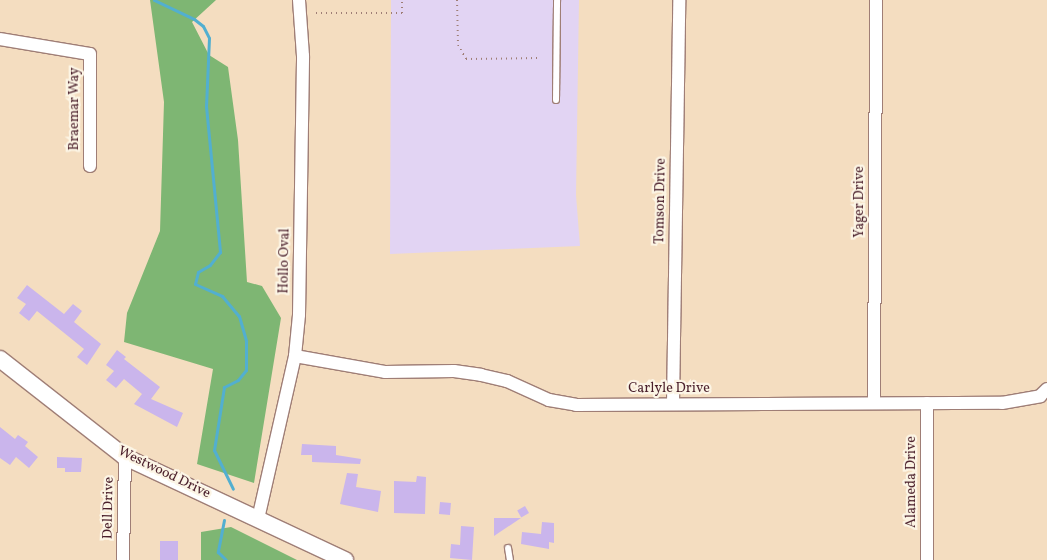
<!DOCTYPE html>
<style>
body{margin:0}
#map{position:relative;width:1047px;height:560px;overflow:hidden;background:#f4ddc0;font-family:Vollkorn,serif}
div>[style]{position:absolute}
.built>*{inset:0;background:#e2d4f3}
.forest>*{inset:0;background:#7eb673}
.stream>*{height:3px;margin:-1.5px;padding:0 1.5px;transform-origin:1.5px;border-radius:1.5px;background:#52afd0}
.building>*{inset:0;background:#cab5ec;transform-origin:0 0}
.path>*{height:2px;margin-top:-1px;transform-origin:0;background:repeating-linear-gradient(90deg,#9f7e76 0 1px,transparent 0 5px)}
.roads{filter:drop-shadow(1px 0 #9f7e76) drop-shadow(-1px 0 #9f7e76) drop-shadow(0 1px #9f7e76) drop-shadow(0 -1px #9f7e76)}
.service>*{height:6px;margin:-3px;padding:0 3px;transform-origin:3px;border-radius:3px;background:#fff}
.minor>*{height:12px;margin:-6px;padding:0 6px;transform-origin:6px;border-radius:6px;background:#fff}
.tertiary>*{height:16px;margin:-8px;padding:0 8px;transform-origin:8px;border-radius:8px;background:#fff}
span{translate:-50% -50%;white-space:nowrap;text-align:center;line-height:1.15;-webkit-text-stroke:4.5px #fcf5e5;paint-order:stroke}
.street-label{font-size:14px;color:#4a1f2b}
</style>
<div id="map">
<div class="built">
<div style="clip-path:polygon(391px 0,579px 0,576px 195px,580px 246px,390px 254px)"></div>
</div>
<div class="forest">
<div style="clip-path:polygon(150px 0,216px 0,192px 22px,209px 55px,228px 67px,238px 140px,247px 282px,262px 286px,281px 318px,254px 483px,197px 464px,213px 369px,124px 342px,127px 313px,160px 231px,164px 102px)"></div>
<div style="clip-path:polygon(231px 527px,297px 560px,201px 560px,201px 532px)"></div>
</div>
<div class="stream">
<div style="left:154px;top:0;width:44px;rotate:25.4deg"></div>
<div style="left:194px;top:19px;width:11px;rotate:38deg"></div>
<div style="left:203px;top:26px;width:13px;rotate:63deg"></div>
<div style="left:209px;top:38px;width:68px;rotate:92.5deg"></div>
<div style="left:206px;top:106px;width:147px;rotate:84.5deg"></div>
<div style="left:220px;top:252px;width:16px;rotate:128deg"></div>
<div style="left:210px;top:265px;width:14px;rotate:150deg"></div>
<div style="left:198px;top:272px;width:12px;rotate:104deg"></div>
<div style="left:195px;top:284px;width:30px;rotate:24deg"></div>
<div style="left:222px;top:296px;width:26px;rotate:50deg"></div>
<div style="left:239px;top:316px;width:26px;rotate:74deg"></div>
<div style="left:246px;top:341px;width:29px;rotate:90deg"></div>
<div style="left:246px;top:370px;width:13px;rotate:129deg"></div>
<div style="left:238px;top:380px;width:16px;rotate:153deg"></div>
<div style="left:224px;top:387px;width:64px;rotate:99deg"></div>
<div style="left:214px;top:450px;width:43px;rotate:64deg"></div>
<div style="left:224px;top:520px;width:33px;rotate:101deg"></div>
<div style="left:218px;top:552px;width:11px;rotate:45deg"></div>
</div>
<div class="building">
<div style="clip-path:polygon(27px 285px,64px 314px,73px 304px,82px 311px,74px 322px,101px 344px,87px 365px,77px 357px,84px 349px,37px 311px,29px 321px,19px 313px,26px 304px,17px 298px)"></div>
<div style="clip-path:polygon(117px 350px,126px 357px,124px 359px,160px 387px,151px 399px,183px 413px,177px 427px,134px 404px,142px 394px,124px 379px,116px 388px,106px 380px,114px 371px,106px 365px)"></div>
<div style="clip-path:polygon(0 427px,15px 439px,18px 435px,28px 442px,25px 446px,38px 457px,29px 468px,16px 457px,10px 465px,0 458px)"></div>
<div style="clip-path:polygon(302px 444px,336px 446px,336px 455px,361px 459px,360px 464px,312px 462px,312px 455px,301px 455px)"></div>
<div style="clip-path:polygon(57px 457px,82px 458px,81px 472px,65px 472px,65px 468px,57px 468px)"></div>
<div style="clip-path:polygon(347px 473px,358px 474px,356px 487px,381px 491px,378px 512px,340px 504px)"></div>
<div style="clip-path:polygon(417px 476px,426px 477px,425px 514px,394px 513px,394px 481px,416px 482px)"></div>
<div style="left:440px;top:502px;width:11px;height:12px;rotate:5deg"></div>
<div style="left:525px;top:506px;width:8px;height:9px;rotate:60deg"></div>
<div style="clip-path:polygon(494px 518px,521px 518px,494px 536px)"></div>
<div style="clip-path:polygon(542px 522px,554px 523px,554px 543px,549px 542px,549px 549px,521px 544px,522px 532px,541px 534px)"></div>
<div style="clip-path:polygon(461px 526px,474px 527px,472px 560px,450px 558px,451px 544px,460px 545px)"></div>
<div style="left:178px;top:541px;width:19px;height:18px;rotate:90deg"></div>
</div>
<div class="path">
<div style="left:457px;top:0;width:45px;rotate:88.7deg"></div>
<div style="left:458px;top:45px;width:16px;rotate:60deg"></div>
<div style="left:466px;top:59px;width:71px;rotate:-0.8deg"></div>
<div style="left:316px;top:13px;width:86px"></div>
<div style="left:402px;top:13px;width:13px;rotate:-90deg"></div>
</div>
<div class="roads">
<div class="service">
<div style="left:556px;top:100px;width:100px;rotate:-89.4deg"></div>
<div style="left:508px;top:548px;width:12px;rotate:81deg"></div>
</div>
<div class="minor">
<div style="left:0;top:39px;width:91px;rotate:9.5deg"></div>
<div style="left:90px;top:54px;width:112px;rotate:90deg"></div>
<div style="left:295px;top:356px;width:91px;rotate:10.1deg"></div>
<div style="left:385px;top:372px;width:69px;rotate:-0.8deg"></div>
<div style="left:454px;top:371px;width:27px;rotate:8deg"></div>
<div style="left:481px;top:375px;width:27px;rotate:13deg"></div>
<div style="left:507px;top:381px;width:46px;rotate:24.3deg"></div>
<div style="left:549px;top:400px;width:27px;rotate:10deg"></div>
<div style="left:576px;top:405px;width:426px;rotate:-0.3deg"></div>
<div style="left:1002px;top:403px;width:39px;rotate:-10deg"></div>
<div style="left:1040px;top:396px;width:10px;rotate:-45deg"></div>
<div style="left:673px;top:403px;width:403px;rotate:-89.1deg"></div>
<div style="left:874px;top:403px;width:403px;rotate:-89.7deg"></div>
<div style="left:927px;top:403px;width:157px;rotate:90deg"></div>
<div style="left:258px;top:519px;width:167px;rotate:-77.2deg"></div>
<div style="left:295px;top:356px;width:41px;rotate:-84.4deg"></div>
<div style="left:299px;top:315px;width:259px;rotate:-89.1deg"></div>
<div style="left:303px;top:56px;width:56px;rotate:-94.1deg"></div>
<div style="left:123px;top:560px;width:103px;rotate:-88.9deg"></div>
</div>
<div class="tertiary">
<div style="left:0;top:359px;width:159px;rotate:38.1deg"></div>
<div style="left:125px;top:457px;width:243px;rotate:25.1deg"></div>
</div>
</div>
<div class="street-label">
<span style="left:75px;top:109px;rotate:-90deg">Braemar Way</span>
<span style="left:661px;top:201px;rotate:-89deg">Tomson Drive</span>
<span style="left:860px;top:202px;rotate:-90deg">Yager Drive</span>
<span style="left:285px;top:261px;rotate:-89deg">Hollo Oval</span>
<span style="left:669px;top:389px">Carlyle Drive</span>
<span style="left:164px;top:473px;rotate:26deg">Westwood Drive</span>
<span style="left:912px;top:482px;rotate:-90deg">Alameda Drive</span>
<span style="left:109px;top:508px;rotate:-89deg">Dell Drive</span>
</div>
</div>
